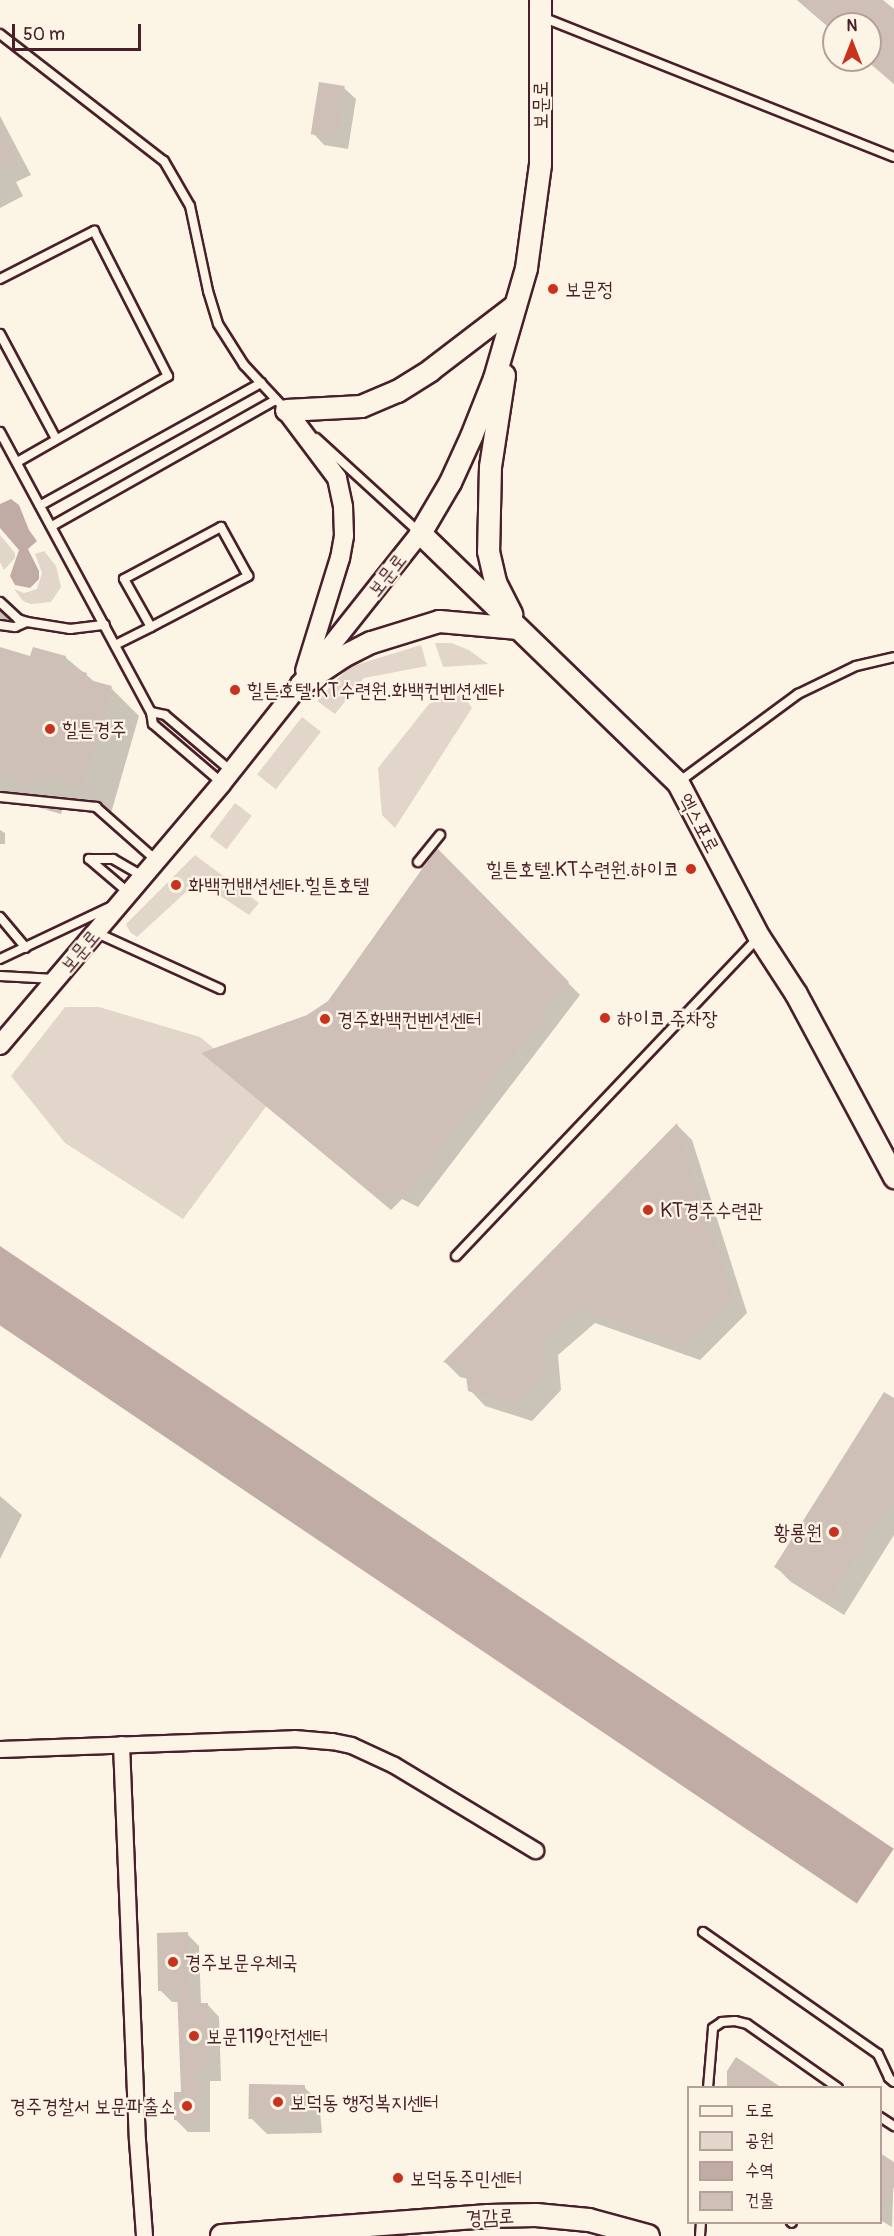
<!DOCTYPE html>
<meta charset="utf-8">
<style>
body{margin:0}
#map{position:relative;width:894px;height:2236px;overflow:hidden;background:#fcf5e5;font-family:Pangolin,"Poor Story",sans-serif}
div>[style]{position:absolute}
.green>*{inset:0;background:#e2d5ca;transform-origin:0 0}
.water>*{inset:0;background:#c0aca5;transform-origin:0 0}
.shadow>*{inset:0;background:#0003}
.building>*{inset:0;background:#cfc0b7;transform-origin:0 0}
.roads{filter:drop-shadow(2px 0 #4a1f2b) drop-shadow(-2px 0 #4a1f2b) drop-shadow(0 2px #4a1f2b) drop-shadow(0 -2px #4a1f2b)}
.service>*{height:8px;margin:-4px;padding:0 4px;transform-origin:4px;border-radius:4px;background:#fcf5e5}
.minor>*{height:15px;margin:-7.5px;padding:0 7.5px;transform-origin:7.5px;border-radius:7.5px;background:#fcf5e5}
.tertiary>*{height:18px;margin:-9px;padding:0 9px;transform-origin:9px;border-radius:9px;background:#fcf5e5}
.secondary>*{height:21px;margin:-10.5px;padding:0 10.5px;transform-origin:10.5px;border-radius:10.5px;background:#fcf5e5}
.primary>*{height:22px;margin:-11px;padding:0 11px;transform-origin:11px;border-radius:11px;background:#fcf5e5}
.dots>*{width:16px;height:16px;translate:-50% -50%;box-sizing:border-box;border:3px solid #fcf5e5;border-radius:50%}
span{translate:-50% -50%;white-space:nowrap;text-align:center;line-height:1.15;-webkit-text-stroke:4.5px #fcf5e5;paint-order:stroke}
.street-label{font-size:20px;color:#4a1f2b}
.poi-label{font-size:20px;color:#4a1f2b}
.left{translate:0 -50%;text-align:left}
.right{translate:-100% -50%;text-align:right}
.legend{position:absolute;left:687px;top:2086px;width:195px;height:138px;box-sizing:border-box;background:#fcf5e5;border:2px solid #b59f9b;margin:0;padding:8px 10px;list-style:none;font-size:18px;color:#4a1f2b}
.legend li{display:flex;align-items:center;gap:12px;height:30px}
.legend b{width:30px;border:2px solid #b59f9b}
.north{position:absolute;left:822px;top:12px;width:60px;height:60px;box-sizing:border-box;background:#fcf5e5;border:2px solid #b59f9b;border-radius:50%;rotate:0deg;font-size:16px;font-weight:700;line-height:24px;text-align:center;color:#4a1f2b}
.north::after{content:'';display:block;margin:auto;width:21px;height:27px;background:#c8321e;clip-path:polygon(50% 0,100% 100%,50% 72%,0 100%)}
.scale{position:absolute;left:12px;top:24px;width:129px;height:27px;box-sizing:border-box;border:3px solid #4a1f2b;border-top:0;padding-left:8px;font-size:18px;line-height:21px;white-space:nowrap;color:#4a1f2b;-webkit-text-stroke:4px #fcf5e5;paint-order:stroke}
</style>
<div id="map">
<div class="green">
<div style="clip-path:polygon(0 535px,15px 553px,15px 558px,4px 570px,0 562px)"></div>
<div style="clip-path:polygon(44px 551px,56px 566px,61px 587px,51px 602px,31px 604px,23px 601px,14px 589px,24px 593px,37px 589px,42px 573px,35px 554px)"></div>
<div style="clip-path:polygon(435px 643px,451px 643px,469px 650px,488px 664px,443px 667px)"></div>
<div style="clip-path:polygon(421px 645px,427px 666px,364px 678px,335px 714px,317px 701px,349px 667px)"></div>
<div style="clip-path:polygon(460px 691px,472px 708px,395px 828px,382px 815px,378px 768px,429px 704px)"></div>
<div style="left:302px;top:717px;width:24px;height:73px;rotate:38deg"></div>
<div style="left:235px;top:803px;width:21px;height:42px;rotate:37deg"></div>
<div style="clip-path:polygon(195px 855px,259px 903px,249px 915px,198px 881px,137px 937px,130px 932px,126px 924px)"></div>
<div style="clip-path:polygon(65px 1007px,99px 1007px,200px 1037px,273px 1097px,183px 1219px,65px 1143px,11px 1076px)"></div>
</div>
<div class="water">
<div style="clip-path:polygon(11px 499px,19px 505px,29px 530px,37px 541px,28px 549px,39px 571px,39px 579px,30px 588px,15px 585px,10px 576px,19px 550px,0 528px,0 504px)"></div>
<div style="left:0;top:1246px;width:1078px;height:66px;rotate:34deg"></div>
</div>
<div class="shadow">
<div style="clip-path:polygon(797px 0,881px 0,894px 11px,894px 84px,866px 60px,870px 60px,870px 24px,834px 24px,834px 32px)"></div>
<div style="clip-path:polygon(344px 88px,356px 99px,348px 149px,324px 145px,313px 133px)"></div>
<div style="clip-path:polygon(0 116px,31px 175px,16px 182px,23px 196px,0 208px)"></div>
<div style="clip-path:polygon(0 603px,10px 621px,0 626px)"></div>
<div style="clip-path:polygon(0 649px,31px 658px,65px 657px,96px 683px,111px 688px,139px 716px,111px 813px,65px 800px,61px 814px,0 796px)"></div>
<div style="clip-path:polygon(0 830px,5px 833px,5px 844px,0 844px)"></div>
<div style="clip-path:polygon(437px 850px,580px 995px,418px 1207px,402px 1199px,391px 1210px,204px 1054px,307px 1017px,330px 1002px)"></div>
<div style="clip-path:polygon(677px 1125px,692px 1140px,747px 1313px,700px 1360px,595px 1323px,558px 1355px,561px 1390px,532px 1421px,485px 1406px,470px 1390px,468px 1379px,460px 1377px,445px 1362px)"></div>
<div style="clip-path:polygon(894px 1399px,894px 1535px,844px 1615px,791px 1582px,776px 1567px)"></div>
<div style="clip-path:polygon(0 1496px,22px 1515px,0 1559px)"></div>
<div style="clip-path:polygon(187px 1934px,199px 1946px,201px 2005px,207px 2004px,219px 2017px,221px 2081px,210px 2081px,210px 2132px,188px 2132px,176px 2120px,182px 2093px,179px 2002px,172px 2002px,160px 1990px)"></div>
<div style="clip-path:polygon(304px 2087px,319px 2102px,322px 2133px,267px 2134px,252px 2119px)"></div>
<div style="clip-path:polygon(880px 2155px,894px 2164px,892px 2227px,880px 2220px)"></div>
</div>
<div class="building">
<div style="clip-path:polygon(797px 0,883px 0,894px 9px,894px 84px,870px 63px,870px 24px,825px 24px)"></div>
<div style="left:319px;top:82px;width:26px;height:53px;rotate:9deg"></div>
<div style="clip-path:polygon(0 127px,17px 159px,0 168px)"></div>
<div style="clip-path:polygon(0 647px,30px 656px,33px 647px,66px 656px,63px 665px,87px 673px,86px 679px,112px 686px,83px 786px,37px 772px,33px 787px,0 777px)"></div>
<div style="clip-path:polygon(437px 848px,569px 982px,406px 1196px,389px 1188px,379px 1199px,201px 1053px,307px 1015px,328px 1001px)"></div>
<div style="clip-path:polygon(677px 1123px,733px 1298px,684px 1346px,579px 1308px,543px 1340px,547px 1374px,516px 1407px,468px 1391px,465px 1368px,443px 1362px)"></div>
<div style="clip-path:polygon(884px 1392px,894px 1398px,894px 1496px,828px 1601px,774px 1567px)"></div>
<div style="clip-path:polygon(188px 1932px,190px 2003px,208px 2003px,209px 2069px,199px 2069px,199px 2120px,174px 2120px,174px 2092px,181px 2092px,177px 1991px,158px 1991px,157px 1933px)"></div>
<div style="clip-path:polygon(736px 2057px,782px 2088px,727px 2088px,727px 2071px)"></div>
<div style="left:249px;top:2084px;width:56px;height:35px;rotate:1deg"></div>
<div style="clip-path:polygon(880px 2153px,894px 2162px,894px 2187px,880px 2207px)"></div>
</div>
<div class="roads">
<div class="service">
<div style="left:542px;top:17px;width:379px;rotate:21.7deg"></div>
<div style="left:0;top:34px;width:207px;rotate:37.8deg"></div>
<div style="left:164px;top:161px;width:52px;rotate:60deg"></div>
<div style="left:190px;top:206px;width:87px;rotate:78deg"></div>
<div style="left:208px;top:291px;width:34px;rotate:73deg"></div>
<div style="left:218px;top:324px;width:49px;rotate:57.6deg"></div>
<div style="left:244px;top:365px;width:60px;rotate:47deg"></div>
<div style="left:0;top:279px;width:106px;rotate:-27.1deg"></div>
<div style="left:94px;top:231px;width:163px;rotate:63deg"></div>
<div style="left:168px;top:376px;width:174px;rotate:150.3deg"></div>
<div style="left:0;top:334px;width:119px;rotate:61.9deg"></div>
<div style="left:0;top:432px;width:318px;rotate:61.7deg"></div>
<div style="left:151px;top:712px;width:12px;rotate:81deg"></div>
<div style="left:153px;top:724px;width:91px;rotate:40.5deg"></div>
<div style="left:316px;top:438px;width:138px;rotate:42.4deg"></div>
<div style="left:41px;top:505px;width:252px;rotate:-29deg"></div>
<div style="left:52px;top:526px;width:257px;rotate:-29.4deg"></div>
<div style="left:0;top:602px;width:25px;rotate:43deg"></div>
<div style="left:18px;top:619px;width:9px;rotate:18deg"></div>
<div style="left:27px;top:622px;width:44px;rotate:9.2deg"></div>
<div style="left:70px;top:629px;width:35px;rotate:-7deg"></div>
<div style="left:0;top:625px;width:15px;rotate:8deg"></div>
<div style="left:15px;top:627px;width:13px;rotate:-23deg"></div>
<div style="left:115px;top:645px;width:40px;rotate:-26.6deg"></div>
<div style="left:151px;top:627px;width:110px;rotate:-27.7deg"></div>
<div style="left:248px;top:576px;width:56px;rotate:-118.9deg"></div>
<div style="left:221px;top:527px;width:110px;rotate:151.8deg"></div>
<div style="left:124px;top:579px;width:55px;rotate:60.6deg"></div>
<div style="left:151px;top:712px;width:14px;rotate:12deg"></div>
<div style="left:165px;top:715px;width:87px;rotate:40.3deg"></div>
<div style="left:680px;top:781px;width:147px;rotate:-36.4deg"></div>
<div style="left:798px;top:694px;width:64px;rotate:-25.8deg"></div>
<div style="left:856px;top:666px;width:39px;rotate:-13deg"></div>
<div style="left:0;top:797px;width:97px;rotate:5.9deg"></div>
<div style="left:96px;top:807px;width:80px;rotate:41.5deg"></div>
<div style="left:89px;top:859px;width:24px"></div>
<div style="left:113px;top:859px;width:34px;rotate:30deg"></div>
<div style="left:89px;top:859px;width:52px;rotate:40.4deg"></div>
<div style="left:418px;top:862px;width:35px;rotate:-51deg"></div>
<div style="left:0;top:917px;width:40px;rotate:50deg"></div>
<div style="left:97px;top:933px;width:135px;rotate:24.5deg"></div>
<div style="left:0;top:959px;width:122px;rotate:-25.3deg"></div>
<div style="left:0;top:976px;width:55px;rotate:3.1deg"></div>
<div style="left:456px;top:1256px;width:439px;rotate:-46.5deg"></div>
<div style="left:703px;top:1932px;width:213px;rotate:34.9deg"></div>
<div style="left:878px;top:2054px;width:26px;rotate:65deg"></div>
<div style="left:889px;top:2078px;width:6px;rotate:39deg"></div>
<div style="left:708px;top:2088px;width:60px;rotate:-85.2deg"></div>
<div style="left:713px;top:2028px;width:11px;rotate:-34deg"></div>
<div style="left:722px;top:2022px;width:13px;rotate:-4deg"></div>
<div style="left:735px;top:2021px;width:12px;rotate:14deg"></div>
<div style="left:747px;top:2024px;width:111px;rotate:35.1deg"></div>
<div style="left:880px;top:2117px;width:17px;rotate:33deg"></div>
<div style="left:791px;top:2222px;width:1px;rotate:45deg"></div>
<div style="left:700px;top:2236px;width:14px;rotate:-86deg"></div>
</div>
<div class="minor">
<div style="left:121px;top:1744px;width:396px;rotate:87.7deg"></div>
<div style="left:137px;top:2140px;width:96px;rotate:85.8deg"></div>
<div style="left:0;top:1749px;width:294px;rotate:-2.1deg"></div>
<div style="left:294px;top:1738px;width:38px;rotate:5deg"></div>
<div style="left:332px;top:1741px;width:19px;rotate:12deg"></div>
<div style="left:351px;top:1745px;width:47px;rotate:24.9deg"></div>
<div style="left:394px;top:1765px;width:165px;rotate:31.1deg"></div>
</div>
<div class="tertiary">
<div style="left:286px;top:410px;width:85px;rotate:53.1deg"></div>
<div style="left:337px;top:478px;width:30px;rotate:78deg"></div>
<div style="left:343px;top:507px;width:29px;rotate:88deg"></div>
<div style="left:344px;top:536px;width:22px;rotate:100deg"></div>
<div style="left:340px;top:558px;width:118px;rotate:107.2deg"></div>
<div style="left:0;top:1045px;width:343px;rotate:-49.7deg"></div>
<div style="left:222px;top:783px;width:319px;rotate:-51.6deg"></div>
</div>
<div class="secondary">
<div style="left:540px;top:0;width:164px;rotate:90deg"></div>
<div style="left:540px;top:164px;width:105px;rotate:97.7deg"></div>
<div style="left:526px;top:268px;width:115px;rotate:106.2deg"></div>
<div style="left:494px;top:378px;width:62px;rotate:111.6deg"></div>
<div style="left:471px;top:436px;width:51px;rotate:114.5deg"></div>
<div style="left:450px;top:482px;width:59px;rotate:120.5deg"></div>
<div style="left:420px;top:533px;width:359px;rotate:44.1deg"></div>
<div style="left:678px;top:783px;width:174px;rotate:62.3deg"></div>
<div style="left:759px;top:937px;width:68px;rotate:57deg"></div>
<div style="left:796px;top:994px;width:208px;rotate:61.8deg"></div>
<div style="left:504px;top:375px;width:92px;rotate:98.7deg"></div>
<div style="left:490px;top:466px;width:85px;rotate:91.3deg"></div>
<div style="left:488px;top:551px;width:32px;rotate:77deg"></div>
<div style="left:495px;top:582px;width:36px;rotate:63deg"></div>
<div style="left:286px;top:410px;width:75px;rotate:-3.1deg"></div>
<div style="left:361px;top:406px;width:39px;rotate:-23deg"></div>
<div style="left:397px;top:391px;width:39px;rotate:-32deg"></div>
<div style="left:430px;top:370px;width:107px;rotate:-37.4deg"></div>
<div style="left:301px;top:684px;width:50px;rotate:-33.7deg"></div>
<div style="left:343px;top:656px;width:31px;rotate:-27deg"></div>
<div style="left:371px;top:642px;width:71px;rotate:-17.2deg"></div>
<div style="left:439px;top:621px;width:79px;rotate:5.1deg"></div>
</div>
<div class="primary">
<div style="left:222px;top:2236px;width:267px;rotate:-4.3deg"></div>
<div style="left:488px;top:2216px;width:48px;rotate:-1.2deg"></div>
<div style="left:536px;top:2215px;width:53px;rotate:5.4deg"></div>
<div style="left:589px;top:2220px;width:61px;rotate:15.2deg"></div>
</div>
</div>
<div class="dots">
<div style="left:553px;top:289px;background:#c8321e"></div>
<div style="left:235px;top:690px;background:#c8321e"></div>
<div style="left:50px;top:729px;background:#c8321e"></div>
<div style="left:691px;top:869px;background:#c8321e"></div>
<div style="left:176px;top:885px;background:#c8321e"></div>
<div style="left:605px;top:1018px;background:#c8321e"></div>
<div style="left:325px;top:1019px;background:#c8321e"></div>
<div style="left:648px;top:1210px;background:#c8321e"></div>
<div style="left:834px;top:1532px;background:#c8321e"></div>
<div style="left:173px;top:1962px;background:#c8321e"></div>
<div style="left:194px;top:2036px;background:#c8321e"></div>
<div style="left:278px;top:2102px;background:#c8321e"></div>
<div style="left:187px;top:2106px;background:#c8321e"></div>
<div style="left:398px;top:2178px;background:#c8321e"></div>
</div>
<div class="street-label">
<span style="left:540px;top:105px;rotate:-90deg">보문로</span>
<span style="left:387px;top:575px;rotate:-52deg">보문로</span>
<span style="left:699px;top:823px;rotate:62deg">엑스포로</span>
<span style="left:80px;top:951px;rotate:-50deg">보문로</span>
<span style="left:490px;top:2217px;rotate:-3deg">경감로</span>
</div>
<div class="poi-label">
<span class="left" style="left:565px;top:289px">보문정</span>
<span class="left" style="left:247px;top:690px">힐튼호텔.KT수련원.화백컨벤션센타</span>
<span class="left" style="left:62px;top:729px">힐튼경주</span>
<span class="right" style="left:679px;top:869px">힐튼호텔.KT수련원.하이코</span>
<span class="left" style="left:188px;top:885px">화백컨밴션센타.힐튼호텔</span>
<span class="left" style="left:617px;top:1018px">하이코 주차장</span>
<span class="left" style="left:337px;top:1019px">경주화백컨벤션센터</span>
<span class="left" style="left:660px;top:1210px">KT경주수련관</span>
<span class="right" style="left:822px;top:1532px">황룡원</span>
<span class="left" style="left:185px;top:1962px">경주보문우체국</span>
<span class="left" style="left:206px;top:2036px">보문119안전센터</span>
<span class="left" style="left:290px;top:2102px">보덕동 행정복지센터</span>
<span class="right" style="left:175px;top:2106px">경주경찰서 보문파출소</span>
<span class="left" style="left:410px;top:2178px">보덕동주민센터</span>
</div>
<ul class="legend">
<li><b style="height:8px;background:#fcf5e5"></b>도로</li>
<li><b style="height:16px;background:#e2d5ca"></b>공원</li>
<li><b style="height:16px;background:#c0aca5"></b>수역</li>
<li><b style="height:16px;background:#cfc0b7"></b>건물</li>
</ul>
<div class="north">N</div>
<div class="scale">50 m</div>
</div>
